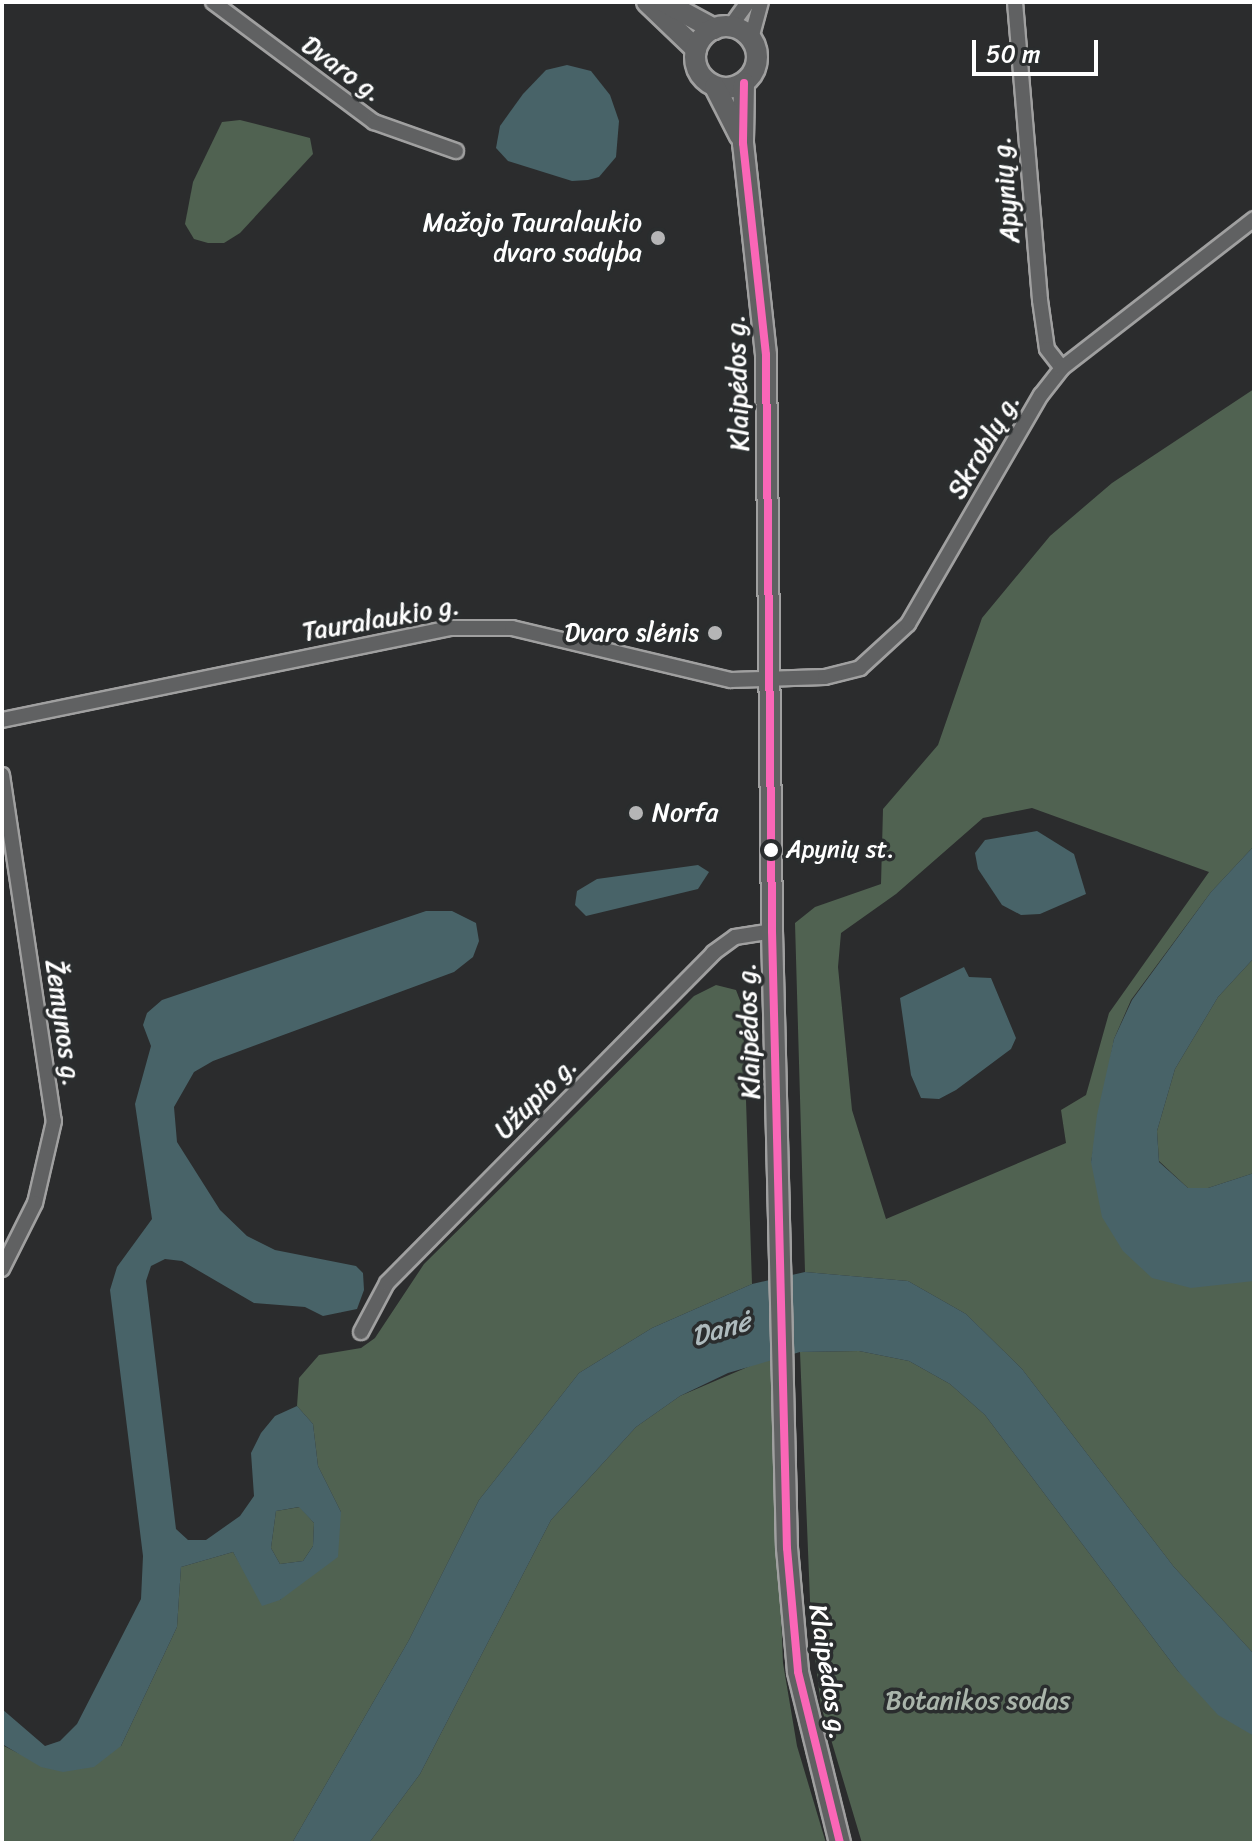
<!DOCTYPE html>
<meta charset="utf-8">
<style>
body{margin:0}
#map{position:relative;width:1256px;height:1845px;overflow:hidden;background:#2b2c2d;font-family:Sriracha,sans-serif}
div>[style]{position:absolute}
.green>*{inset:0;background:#506251}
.water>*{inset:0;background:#486368}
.roads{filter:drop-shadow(2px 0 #a0a0a0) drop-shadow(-2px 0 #a0a0a0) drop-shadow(0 2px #a0a0a0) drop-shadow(0 -2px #a0a0a0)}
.street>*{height:14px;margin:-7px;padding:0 7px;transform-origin:7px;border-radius:7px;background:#606162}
.secondary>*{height:20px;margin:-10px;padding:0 10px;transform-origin:10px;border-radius:10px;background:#606162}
.secondary>.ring{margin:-10px;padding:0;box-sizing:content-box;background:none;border:20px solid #606162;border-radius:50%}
.bus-1>*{height:8px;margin:-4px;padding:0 4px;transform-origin:4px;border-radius:4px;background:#fa66b7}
.dots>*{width:22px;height:22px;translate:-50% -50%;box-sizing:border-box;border:4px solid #2a2d2e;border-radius:50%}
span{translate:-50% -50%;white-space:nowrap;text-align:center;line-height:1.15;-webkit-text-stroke:7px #2a2d2e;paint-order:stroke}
.bus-label{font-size:24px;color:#fff}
.left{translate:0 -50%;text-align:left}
.street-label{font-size:26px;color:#fff}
.poi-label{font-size:26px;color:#fff}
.right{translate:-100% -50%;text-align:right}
.park-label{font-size:26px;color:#aab5ab}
.water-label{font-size:28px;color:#aebbbe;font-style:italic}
.frame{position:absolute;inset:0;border:4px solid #fff;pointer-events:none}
.scale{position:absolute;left:972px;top:40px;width:126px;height:36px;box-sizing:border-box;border:4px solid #fff;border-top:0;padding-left:10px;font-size:24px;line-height:28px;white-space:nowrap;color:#fff;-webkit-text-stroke:6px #2a2d2e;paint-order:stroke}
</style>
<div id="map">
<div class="green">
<div style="clip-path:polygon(240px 120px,310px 138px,313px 154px,240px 233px,224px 243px,208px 243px,194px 239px,185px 224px,193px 182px,222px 122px)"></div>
<div style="clip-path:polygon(evenodd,1254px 389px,1254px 846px,1211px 892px,1131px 1000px,1114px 1039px,1091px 1162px,1254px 1281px,1254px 1654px,1174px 1567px,1022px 1369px,966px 1314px,908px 1281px,805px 1272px,795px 923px,815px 907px,881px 884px,883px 809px,938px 745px,982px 618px,1050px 536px,1112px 483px,1254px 389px,1032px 808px,1209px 872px,1109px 1013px,1086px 1095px,1061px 1110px,1066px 1143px,886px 1219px,852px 1110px,838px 967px,841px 933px,896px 894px,983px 818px,1032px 808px)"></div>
<div style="clip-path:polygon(1254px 958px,1254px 1173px,1208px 1188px,1188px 1188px,1159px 1161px,1157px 1131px,1175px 1069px,1218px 997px)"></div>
<div style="clip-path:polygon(716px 985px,736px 990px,743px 1008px,752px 1284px,652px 1328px,579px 1373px,479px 1500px,409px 1640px,292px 1843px,2px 1843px,2px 1745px,20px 1754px,121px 1746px,177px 1627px,181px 1567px,233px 1552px,243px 1569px,280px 1600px,341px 1512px,318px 1466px,313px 1424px,297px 1406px,299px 1378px,319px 1355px,361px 1348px,375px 1338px,424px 1264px,694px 996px)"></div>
<div style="clip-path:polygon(859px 1351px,909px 1361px,950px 1384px,985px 1415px,1178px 1671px,1254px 1736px,1254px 1843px,862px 1843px,821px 1706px,811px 1625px,800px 1352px)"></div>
<div style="clip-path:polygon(771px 1357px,783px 1663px,797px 1746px,826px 1843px,369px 1843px,420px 1774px,551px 1520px,636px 1427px,680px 1396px)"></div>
<div style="clip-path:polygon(300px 1507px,314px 1523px,313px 1546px,303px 1561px,280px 1564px,271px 1548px,276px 1511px)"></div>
</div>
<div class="water">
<div style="clip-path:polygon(567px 65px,591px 71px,610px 95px,619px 121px,616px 157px,599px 177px,588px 180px,572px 181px,508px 161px,496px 148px,500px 126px,523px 94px,546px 70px)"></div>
<div style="clip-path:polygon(1037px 831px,1074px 854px,1086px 894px,1040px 914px,1021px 915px,1002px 905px,978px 869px,975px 853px,985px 840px)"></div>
<div style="clip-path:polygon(1254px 846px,1254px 958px,1218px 997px,1175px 1069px,1157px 1131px,1159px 1162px,1188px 1188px,1208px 1188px,1254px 1173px,1254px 1281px,1191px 1288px,1152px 1278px,1123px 1251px,1102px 1217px,1091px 1162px,1097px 1115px,1114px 1039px,1132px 1000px,1211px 892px)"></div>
<div style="clip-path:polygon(698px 865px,709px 872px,698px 889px,586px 916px,575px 905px,577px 891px,597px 879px)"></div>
<div style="clip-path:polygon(evenodd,426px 911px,452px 911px,476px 923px,479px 941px,473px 957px,454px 972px,213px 1061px,194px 1072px,174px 1107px,177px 1142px,220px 1210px,247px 1236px,275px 1250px,356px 1266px,363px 1273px,364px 1290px,357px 1309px,323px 1316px,305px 1307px,254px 1303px,182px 1261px,165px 1259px,151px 1266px,146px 1281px,176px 1529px,188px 1540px,206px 1540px,240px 1516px,254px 1496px,251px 1453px,261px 1433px,275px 1416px,297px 1406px,313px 1424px,318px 1466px,341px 1512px,338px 1557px,280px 1600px,262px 1606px,233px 1552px,181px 1567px,177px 1627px,121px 1746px,94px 1767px,63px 1772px,41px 1767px,2px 1744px,2px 1709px,45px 1746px,60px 1741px,77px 1724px,141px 1599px,143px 1556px,110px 1290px,117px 1267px,152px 1219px,135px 1104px,151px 1046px,143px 1025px,147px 1013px,162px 1000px,426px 911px,299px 1507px,314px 1523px,313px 1546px,303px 1561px,280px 1564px,271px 1548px,276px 1511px,299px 1507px)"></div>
<div style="clip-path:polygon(964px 967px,969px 977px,991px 978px,1016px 1038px,1011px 1049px,956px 1090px,939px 1099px,921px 1098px,911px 1075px,900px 998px)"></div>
<div style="clip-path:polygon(805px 1272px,908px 1281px,966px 1314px,1022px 1369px,1174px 1567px,1254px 1654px,1254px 1736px,1218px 1715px,1178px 1671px,985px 1415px,950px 1384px,909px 1361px,859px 1351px,800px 1352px,728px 1373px,680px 1396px,636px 1427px,551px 1520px,420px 1774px,369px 1843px,292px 1843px,409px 1640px,479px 1500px,579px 1373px,652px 1328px,752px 1284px)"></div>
</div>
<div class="roads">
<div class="street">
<div style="left:213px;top:2px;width:201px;rotate:36.7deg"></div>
<div style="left:374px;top:122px;width:87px;rotate:19.5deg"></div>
<div style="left:1015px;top:2px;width:299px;rotate:85.2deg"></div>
<div style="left:1040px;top:300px;width:49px;rotate:81.9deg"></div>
<div style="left:1047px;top:349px;width:24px;rotate:52deg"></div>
<div style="left:730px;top:27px;width:31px;rotate:-54deg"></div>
<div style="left:751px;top:39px;width:38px;rotate:-75deg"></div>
<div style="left:2px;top:720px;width:457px;rotate:-11.6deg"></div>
<div style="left:450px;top:628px;width:62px"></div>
<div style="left:512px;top:628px;width:225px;rotate:13.4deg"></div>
<div style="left:731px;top:680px;width:94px;rotate:-1.8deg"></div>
<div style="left:825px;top:677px;width:36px;rotate:-14deg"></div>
<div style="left:860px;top:668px;width:65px;rotate:-42.5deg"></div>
<div style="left:908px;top:624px;width:265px;rotate:-59.9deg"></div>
<div style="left:1041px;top:395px;width:34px;rotate:-52deg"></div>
<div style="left:1062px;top:368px;width:243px;rotate:-37.8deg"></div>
<div style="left:2px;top:775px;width:350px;rotate:81.5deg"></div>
<div style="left:54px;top:1121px;width:84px;rotate:103deg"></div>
<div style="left:35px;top:1203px;width:74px;rotate:116.6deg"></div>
<div style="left:361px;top:1332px;width:55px;rotate:-62deg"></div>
<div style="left:387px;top:1283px;width:464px;rotate:-45.3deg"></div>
<div style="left:713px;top:953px;width:27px;rotate:-36deg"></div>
<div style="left:735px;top:937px;width:37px;rotate:-9deg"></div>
</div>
<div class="secondary">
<div style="left:647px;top:2px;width:68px;rotate:43.8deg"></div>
<div style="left:664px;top:2px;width:57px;rotate:28.4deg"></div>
<div class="ring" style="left:695px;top:26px;width:42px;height:42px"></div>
<div style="left:744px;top:83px;width:60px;rotate:91deg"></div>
<div style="left:743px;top:143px;width:213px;rotate:83.8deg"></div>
<div style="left:766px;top:355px;width:576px;rotate:89.4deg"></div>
<div style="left:772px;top:931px;width:617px;rotate:88.61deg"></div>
<div style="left:787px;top:1548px;width:124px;rotate:84.9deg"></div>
<div style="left:798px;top:1672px;width:176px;rotate:76.2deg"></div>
<div style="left:715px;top:87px;width:55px;rotate:63deg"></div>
</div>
</div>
<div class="bus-1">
<div style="left:744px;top:83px;width:60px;rotate:91deg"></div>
<div style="left:743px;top:143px;width:213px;rotate:83.8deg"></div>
<div style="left:766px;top:355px;width:576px;rotate:89.4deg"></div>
<div style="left:772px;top:931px;width:617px;rotate:88.61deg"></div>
<div style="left:787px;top:1548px;width:124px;rotate:84.9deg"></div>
<div style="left:798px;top:1672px;width:176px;rotate:76.2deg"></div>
</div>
<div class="dots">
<div style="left:658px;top:238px;background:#b5b5b6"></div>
<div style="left:715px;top:633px;background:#b5b5b6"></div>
<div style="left:636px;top:813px;background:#b5b5b6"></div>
<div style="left:771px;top:850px;background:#fff"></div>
</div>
<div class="bus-label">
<span class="left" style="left:786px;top:850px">Apynių st.</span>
</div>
<div class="street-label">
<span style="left:342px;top:69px;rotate:36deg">Dvaro g.</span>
<span style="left:1006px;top:190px;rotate:-95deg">Apynių g.</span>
<span style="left:738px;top:383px;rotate:-92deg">Klaipėdos g.</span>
<span style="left:984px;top:446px;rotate:-60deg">Skroblų g.</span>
<span style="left:381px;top:619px;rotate:-10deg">Tauralaukio g.</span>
<span style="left:63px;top:1023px;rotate:82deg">Žemynos g.</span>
<span style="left:749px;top:1031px;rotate:-92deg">Klaipėdos g.</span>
<span style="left:536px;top:1098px;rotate:-45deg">Užupio g.</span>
<span style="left:828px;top:1672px;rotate:81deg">Klaipėdos g.</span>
</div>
<div class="poi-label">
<span class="right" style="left:642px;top:238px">Mažojo Tauralaukio<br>dvaro sodyba</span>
<span class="right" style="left:699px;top:633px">Dvaro slėnis</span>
<span class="left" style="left:652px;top:813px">Norfa</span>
</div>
<div class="park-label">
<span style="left:978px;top:1701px">Botanikos sodas</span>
</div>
<div class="water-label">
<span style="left:721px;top:1329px;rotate:-17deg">Danė</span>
</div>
<div class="frame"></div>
<div class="scale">50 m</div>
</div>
